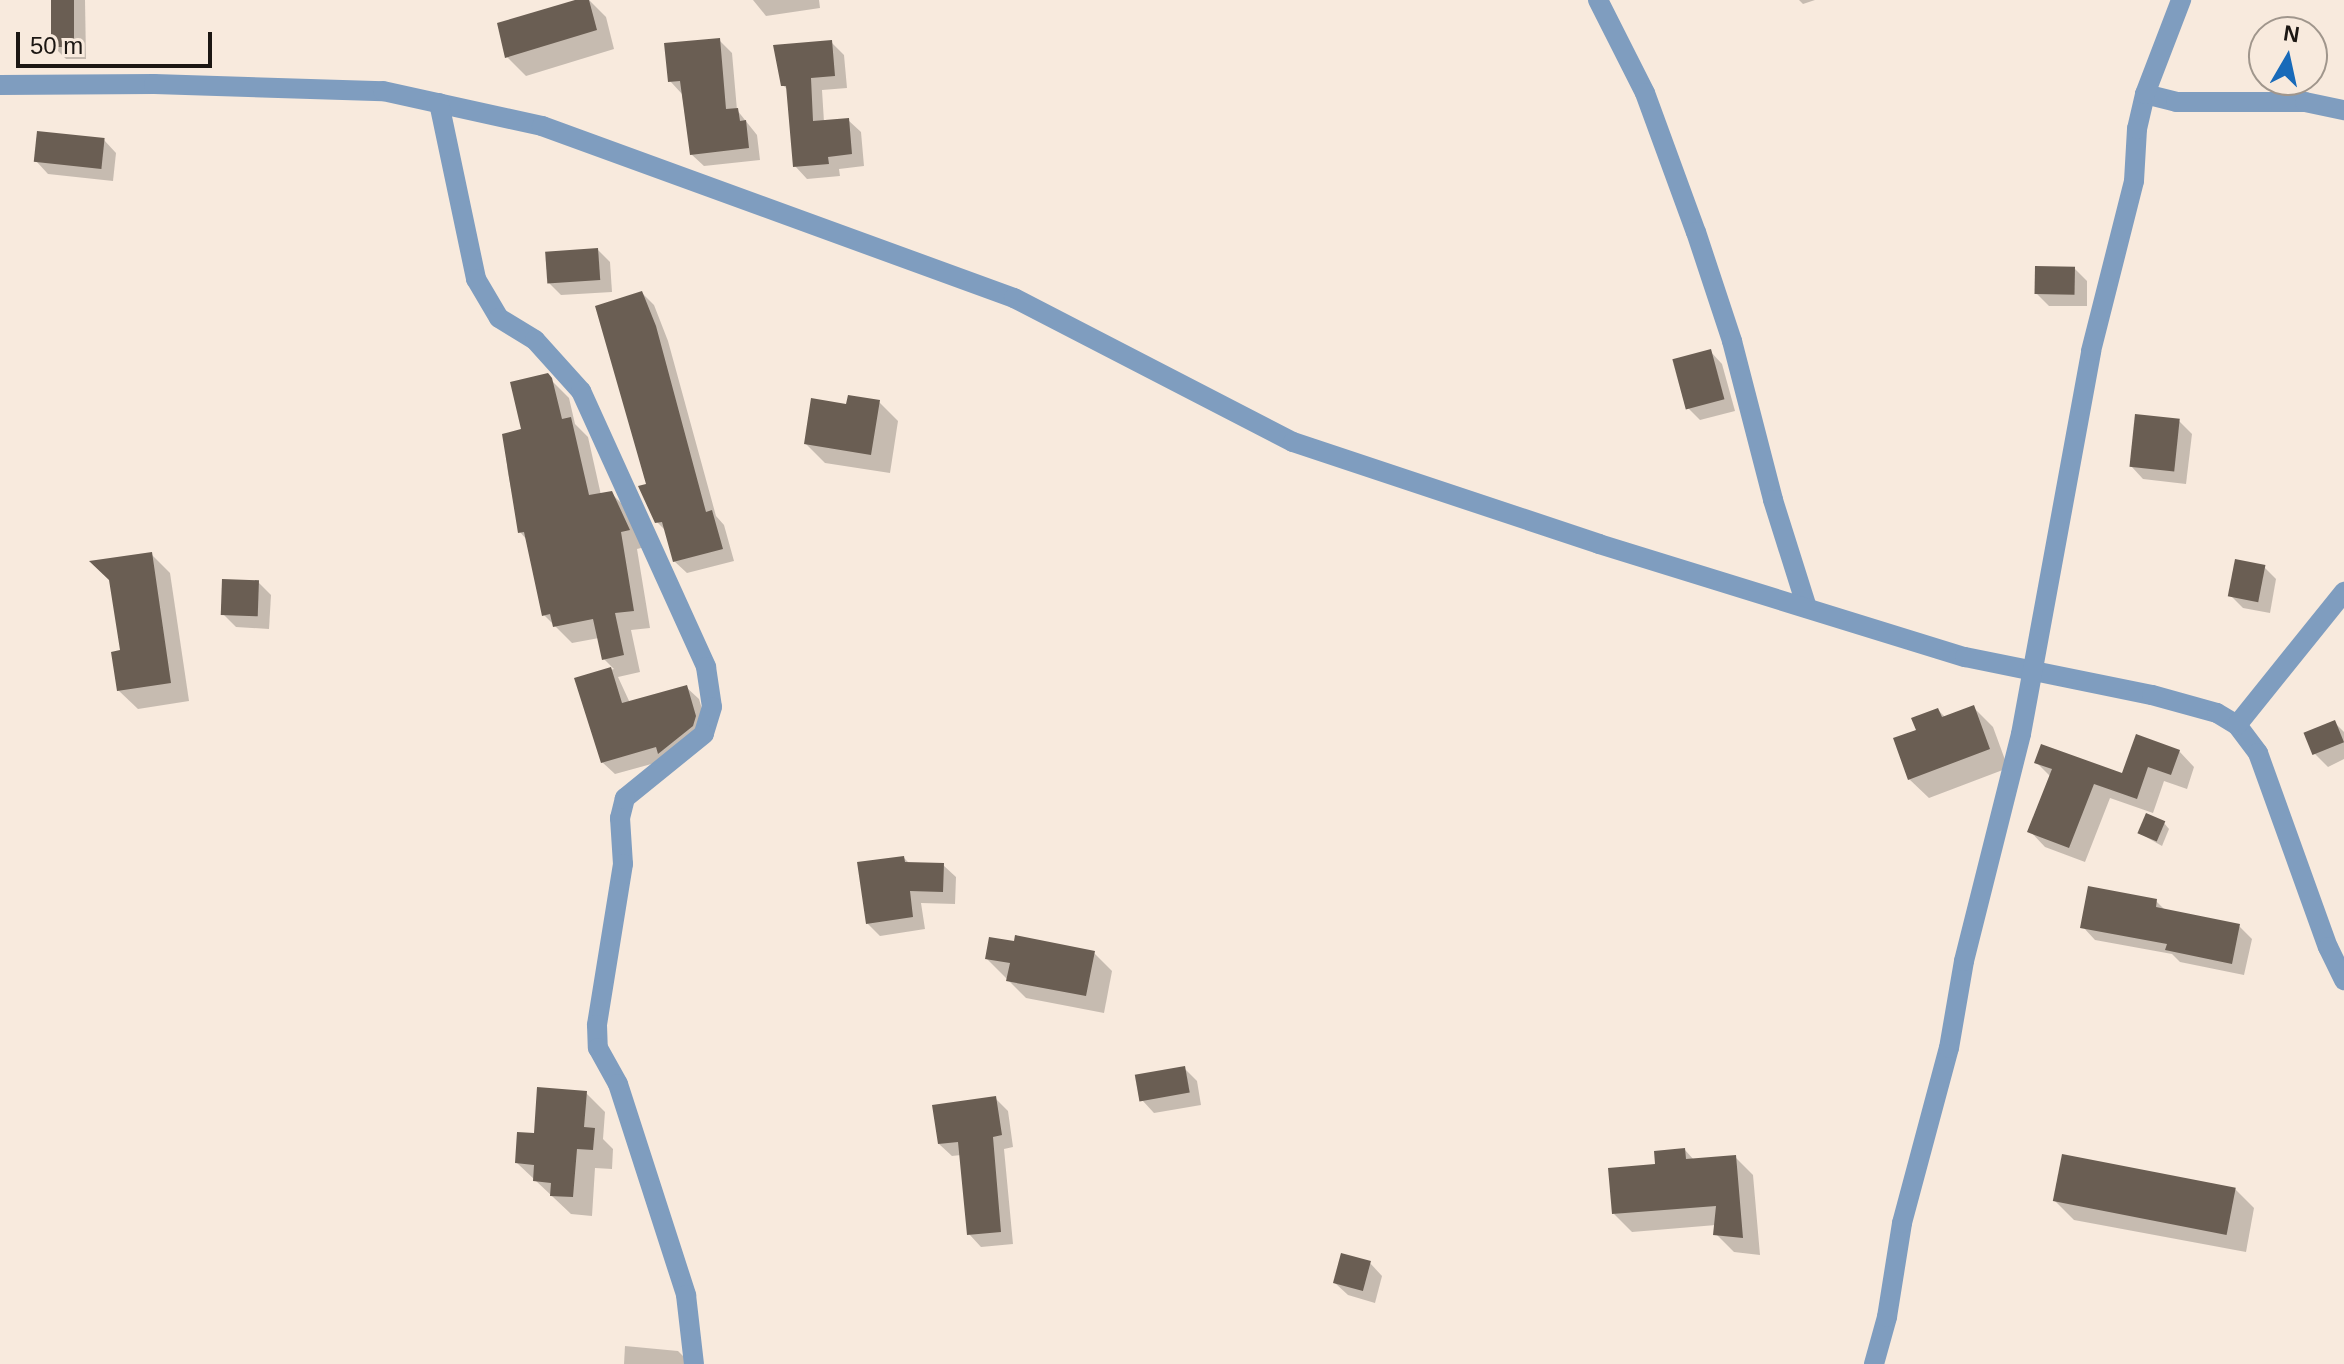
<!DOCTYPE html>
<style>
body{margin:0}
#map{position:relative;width:2344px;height:1364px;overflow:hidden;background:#f8eadd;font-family:Helvetica,sans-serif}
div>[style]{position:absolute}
.shadow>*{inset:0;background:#0003}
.building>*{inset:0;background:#6a5e53;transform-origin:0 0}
.minor>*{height:20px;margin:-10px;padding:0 10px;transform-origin:10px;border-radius:10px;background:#7f9dbf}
span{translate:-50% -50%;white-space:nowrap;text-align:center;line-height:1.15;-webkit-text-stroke:8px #f8eadd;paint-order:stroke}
.north{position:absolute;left:2248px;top:16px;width:80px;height:80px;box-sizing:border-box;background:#f8eadd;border:2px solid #a0968c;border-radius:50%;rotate:9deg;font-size:22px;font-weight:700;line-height:32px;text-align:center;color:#1c1713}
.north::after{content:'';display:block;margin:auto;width:28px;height:36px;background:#186ab9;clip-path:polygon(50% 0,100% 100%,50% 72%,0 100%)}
.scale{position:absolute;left:16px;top:32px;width:196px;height:36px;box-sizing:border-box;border:4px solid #1c1713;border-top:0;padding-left:10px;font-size:24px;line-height:28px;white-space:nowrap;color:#1c1713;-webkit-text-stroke:6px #f8eadd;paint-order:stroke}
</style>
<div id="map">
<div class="shadow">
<div style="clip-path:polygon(53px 0,85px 0,86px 59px,66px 59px,53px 46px)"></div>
<div style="clip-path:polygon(582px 0,589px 0,606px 17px,614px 49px,526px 76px,507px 57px)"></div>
<div style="clip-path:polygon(753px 0,819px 0,820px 8px,766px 16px)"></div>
<div style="clip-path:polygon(1799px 0,1815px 0,1803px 4px)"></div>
<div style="clip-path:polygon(719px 40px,732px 53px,737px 110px,757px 135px,760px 160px,704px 166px,691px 154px,682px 94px,670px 81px)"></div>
<div style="clip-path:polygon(832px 43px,844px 55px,847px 88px,822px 90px,824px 122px,848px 120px,861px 132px,864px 166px,839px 169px,840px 176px,807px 179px,795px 166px,789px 91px,783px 85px)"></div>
<div style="clip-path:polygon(104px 140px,116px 153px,113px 181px,48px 174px,36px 161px)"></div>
<div style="clip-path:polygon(598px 250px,610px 262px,612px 292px,561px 295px,548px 282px)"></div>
<div style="clip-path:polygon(2075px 269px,2087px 281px,2087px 306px,2049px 306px,2036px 293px)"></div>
<div style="clip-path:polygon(642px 293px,654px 305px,668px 341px,716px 516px,724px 525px,734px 561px,687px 573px,674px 561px,667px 532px,657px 522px,649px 486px)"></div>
<div style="clip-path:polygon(1710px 351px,1722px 364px,1735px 411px,1700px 420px,1687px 407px)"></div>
<div style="clip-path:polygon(547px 376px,569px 398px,575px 424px,588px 437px,601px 495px,611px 493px,629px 511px,645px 547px,637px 549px,650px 628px,631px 630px,640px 672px,618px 677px,630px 703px,686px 687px,699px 699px,708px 729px,666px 760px,615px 774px,602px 762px,577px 679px,614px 669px,604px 659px,599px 638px,572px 643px,544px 615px,527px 540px,520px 532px,508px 473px,504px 436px,523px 431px)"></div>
<div style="clip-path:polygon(879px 402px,898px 421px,890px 473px,825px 463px,806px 444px,848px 406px)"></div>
<div style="clip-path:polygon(2179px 421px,2192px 434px,2186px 484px,2143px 479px,2131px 466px)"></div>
<div style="clip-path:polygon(151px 554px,170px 573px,189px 701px,138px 709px,118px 690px,122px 652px)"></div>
<div style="clip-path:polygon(2264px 567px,2276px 579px,2270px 613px,2243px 608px,2230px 595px)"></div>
<div style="clip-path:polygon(258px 582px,271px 595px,269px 629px,236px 627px,223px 614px)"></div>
<div style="clip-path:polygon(1974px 708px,1993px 727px,2008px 768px,1929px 798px,1909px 779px,1918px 731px,1938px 710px,1946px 718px)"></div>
<div style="clip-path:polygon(2334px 722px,2344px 732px,2344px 759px,2328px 767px,2315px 754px)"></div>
<div style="clip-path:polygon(2179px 751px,2194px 767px,2187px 789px,2164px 781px,2153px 813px,2110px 798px,2085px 862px,2045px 847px,2030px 831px,2051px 777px,2037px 763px,2123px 775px)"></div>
<div style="clip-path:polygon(2164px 823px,2169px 829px,2162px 846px,2139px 833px)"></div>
<div style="clip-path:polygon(904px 858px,910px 864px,943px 865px,956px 877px,955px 904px,921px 903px,925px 929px,880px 936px,867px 923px)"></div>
<div style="clip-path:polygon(2156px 901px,2166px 911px,2239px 926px,2252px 939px,2244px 975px,2180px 962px,2172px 954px,2095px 940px,2083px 927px)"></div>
<div style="clip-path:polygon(1094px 953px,1112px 971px,1104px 1013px,1026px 998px,987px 959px)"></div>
<div style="clip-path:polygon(1184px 1068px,1197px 1081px,1201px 1105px,1154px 1113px,1142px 1100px)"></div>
<div style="clip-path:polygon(586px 1093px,605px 1112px,603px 1139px,613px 1149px,612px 1169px,595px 1168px,592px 1216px,571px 1214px,517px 1163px,536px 1135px)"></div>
<div style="clip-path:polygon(995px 1098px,1008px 1111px,1013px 1147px,1004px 1149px,1013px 1244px,981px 1247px,969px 1234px,961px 1155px,952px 1156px,939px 1144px)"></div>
<div style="clip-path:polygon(1685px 1150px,1694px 1160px,1735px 1157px,1753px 1175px,1760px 1255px,1734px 1252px,1716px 1234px,1716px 1225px,1632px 1232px,1614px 1214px)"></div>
<div style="clip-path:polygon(2235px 1189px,2254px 1208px,2246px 1252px,2074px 1220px,2055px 1201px)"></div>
<div style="clip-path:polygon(1370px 1263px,1382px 1276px,1375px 1303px,1348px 1295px,1335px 1283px)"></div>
<div style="clip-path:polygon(625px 1346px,678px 1351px,691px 1364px,624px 1364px)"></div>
</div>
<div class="building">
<div style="left:51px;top:0;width:23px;height:47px"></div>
<div style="clip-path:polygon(575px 0,589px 0,597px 30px,505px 58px,497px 23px)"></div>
<div style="clip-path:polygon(720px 38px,726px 109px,738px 108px,740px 121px,746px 120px,749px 148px,690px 155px,680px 81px,668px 82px,664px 43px)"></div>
<div style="clip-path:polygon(832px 40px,835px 76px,811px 78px,813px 121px,849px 118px,852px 154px,828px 157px,829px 164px,793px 167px,786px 86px,781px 86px,773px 45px)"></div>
<div style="left:37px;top:131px;width:68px;height:31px;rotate:6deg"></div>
<div style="left:598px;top:248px;width:32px;height:53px;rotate:86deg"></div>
<div style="left:2035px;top:266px;width:40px;height:28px;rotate:1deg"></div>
<div style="clip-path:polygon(642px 291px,656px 326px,706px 512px,712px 510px,723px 549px,673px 562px,662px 522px,655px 523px,638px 486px,646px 484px,595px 306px)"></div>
<div style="left:1711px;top:349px;width:52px;height:40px;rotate:75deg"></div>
<div style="clip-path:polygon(548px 373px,552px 378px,562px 419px,571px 417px,589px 495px,612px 491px,630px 530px,621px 532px,634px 611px,615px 613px,624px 655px,602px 660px,593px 619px,553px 627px,550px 614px,542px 616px,524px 532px,518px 533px,502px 434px,521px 429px,510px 382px)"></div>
<div style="clip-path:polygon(848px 395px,880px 400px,871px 455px,804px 444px,811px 398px,846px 404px)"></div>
<div style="left:2135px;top:414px;width:45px;height:53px;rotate:6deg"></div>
<div style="clip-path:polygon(152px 552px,171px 683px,117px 691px,111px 652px,120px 650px,109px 580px,89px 561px)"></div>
<div style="left:2235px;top:559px;width:31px;height:38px;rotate:11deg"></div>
<div style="left:222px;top:579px;width:37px;height:36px;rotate:2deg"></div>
<div style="clip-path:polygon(611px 667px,622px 703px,687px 685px,696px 716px,693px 726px,658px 754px,656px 747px,601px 763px,574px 678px)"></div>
<div style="clip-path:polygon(1974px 705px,1990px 749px,1908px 780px,1893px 738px,1916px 730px,1911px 718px,1938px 708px,1942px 717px)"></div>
<div style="left:2335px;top:720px;width:24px;height:34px;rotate:68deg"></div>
<div style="clip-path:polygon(2136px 734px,2180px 750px,2171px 775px,2148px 767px,2137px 799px,2094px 784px,2069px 848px,2027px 832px,2052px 769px,2034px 763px,2041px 744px,2122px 773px)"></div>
<div style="left:2146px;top:813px;width:21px;height:22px;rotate:23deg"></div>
<div style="clip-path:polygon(904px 856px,905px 862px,944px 863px,943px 892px,910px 891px,913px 917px,866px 924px,857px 862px)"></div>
<div style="clip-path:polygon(2088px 886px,2157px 899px,2156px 907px,2240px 924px,2232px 964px,2165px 950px,2167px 944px,2080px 928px)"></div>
<div style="clip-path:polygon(1015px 935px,1095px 951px,1086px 996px,1006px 981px,1010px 963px,985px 959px,989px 937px,1014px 941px)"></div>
<div style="left:1185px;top:1066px;width:27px;height:51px;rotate:80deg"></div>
<div style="clip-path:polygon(537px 1087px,587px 1091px,584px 1127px,595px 1128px,593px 1150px,577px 1149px,573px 1197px,550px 1196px,551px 1183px,533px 1181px,534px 1165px,515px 1163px,517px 1132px,534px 1133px)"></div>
<div style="clip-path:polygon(996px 1096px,1002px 1135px,993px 1137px,1001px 1232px,967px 1235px,958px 1142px,938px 1144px,932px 1105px)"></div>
<div style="clip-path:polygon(1685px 1148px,1686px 1159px,1736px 1155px,1743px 1238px,1713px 1235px,1716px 1206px,1612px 1214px,1608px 1168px,1655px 1164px,1654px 1151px)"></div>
<div style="left:2062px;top:1154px;width:177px;height:48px;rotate:11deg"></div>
<div style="left:1341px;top:1253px;width:31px;height:31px;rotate:15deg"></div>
</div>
<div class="minor">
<div style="left:1598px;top:0;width:104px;rotate:63.2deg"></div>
<div style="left:1645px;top:93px;width:148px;rotate:69.9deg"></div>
<div style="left:1696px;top:232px;width:115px;rotate:71.7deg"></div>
<div style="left:1732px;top:341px;width:164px;rotate:75.5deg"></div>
<div style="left:1773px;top:500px;width:113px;rotate:72.5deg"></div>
<div style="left:0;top:85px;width:154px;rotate:-0.4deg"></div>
<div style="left:154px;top:84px;width:229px;rotate:1.8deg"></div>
<div style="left:383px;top:91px;width:163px;rotate:12.4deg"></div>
<div style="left:542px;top:126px;width:502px;rotate:20.02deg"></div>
<div style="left:1014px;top:298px;width:314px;rotate:27.3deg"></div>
<div style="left:1293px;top:442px;width:323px;rotate:18.4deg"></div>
<div style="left:1599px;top:544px;width:383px;rotate:17.2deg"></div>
<div style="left:1965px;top:657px;width:191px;rotate:11.5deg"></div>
<div style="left:2152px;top:695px;width:67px;rotate:15.5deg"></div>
<div style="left:2217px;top:713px;width:23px;rotate:31deg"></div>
<div style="left:2237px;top:725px;width:35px;rotate:53deg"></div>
<div style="left:2258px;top:753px;width:206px;rotate:70.2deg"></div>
<div style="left:2328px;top:947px;width:37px;rotate:64deg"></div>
<div style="left:2145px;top:94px;width:32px;rotate:14deg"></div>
<div style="left:2176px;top:102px;width:129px"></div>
<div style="left:2305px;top:102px;width:40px;rotate:12deg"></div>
<div style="left:439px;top:103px;width:180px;rotate:78.1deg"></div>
<div style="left:476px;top:279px;width:45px;rotate:59.5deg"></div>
<div style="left:499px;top:318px;width:42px;rotate:31.4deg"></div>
<div style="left:535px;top:340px;width:69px;rotate:48deg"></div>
<div style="left:581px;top:391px;width:303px;rotate:65.6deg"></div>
<div style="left:706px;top:667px;width:40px;rotate:81.5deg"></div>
<div style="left:712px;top:707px;width:28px;rotate:107deg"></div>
<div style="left:704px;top:734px;width:102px;rotate:141deg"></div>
<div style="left:625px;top:798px;width:21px;rotate:104deg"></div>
<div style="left:620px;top:818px;width:46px;rotate:86.3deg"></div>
<div style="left:623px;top:864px;width:163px;rotate:99.2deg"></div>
<div style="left:597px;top:1025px;width:23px;rotate:88deg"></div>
<div style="left:598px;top:1048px;width:41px;rotate:60.9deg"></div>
<div style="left:618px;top:1084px;width:222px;rotate:72.1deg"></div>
<div style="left:686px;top:1295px;width:69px;rotate:83.4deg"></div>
<div style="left:2237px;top:725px;width:171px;rotate:-51.2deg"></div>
<div style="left:1874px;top:1364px;width:49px;rotate:-74.5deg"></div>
<div style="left:1887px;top:1317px;width:95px;rotate:-80.9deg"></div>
<div style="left:1902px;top:1223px;width:181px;rotate:-75deg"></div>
<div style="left:1949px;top:1048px;width:88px;rotate:-80.2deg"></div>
<div style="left:1964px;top:961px;width:234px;rotate:-75.9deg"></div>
<div style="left:2021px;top:734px;width:389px;rotate:-79.6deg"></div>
<div style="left:2091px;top:351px;width:175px;rotate:-75.8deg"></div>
<div style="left:2134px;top:181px;width:52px;rotate:-86.7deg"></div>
<div style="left:2137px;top:129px;width:36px;rotate:-77deg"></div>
<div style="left:2145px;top:94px;width:101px;rotate:-69deg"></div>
</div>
<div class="north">N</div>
<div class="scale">50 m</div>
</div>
